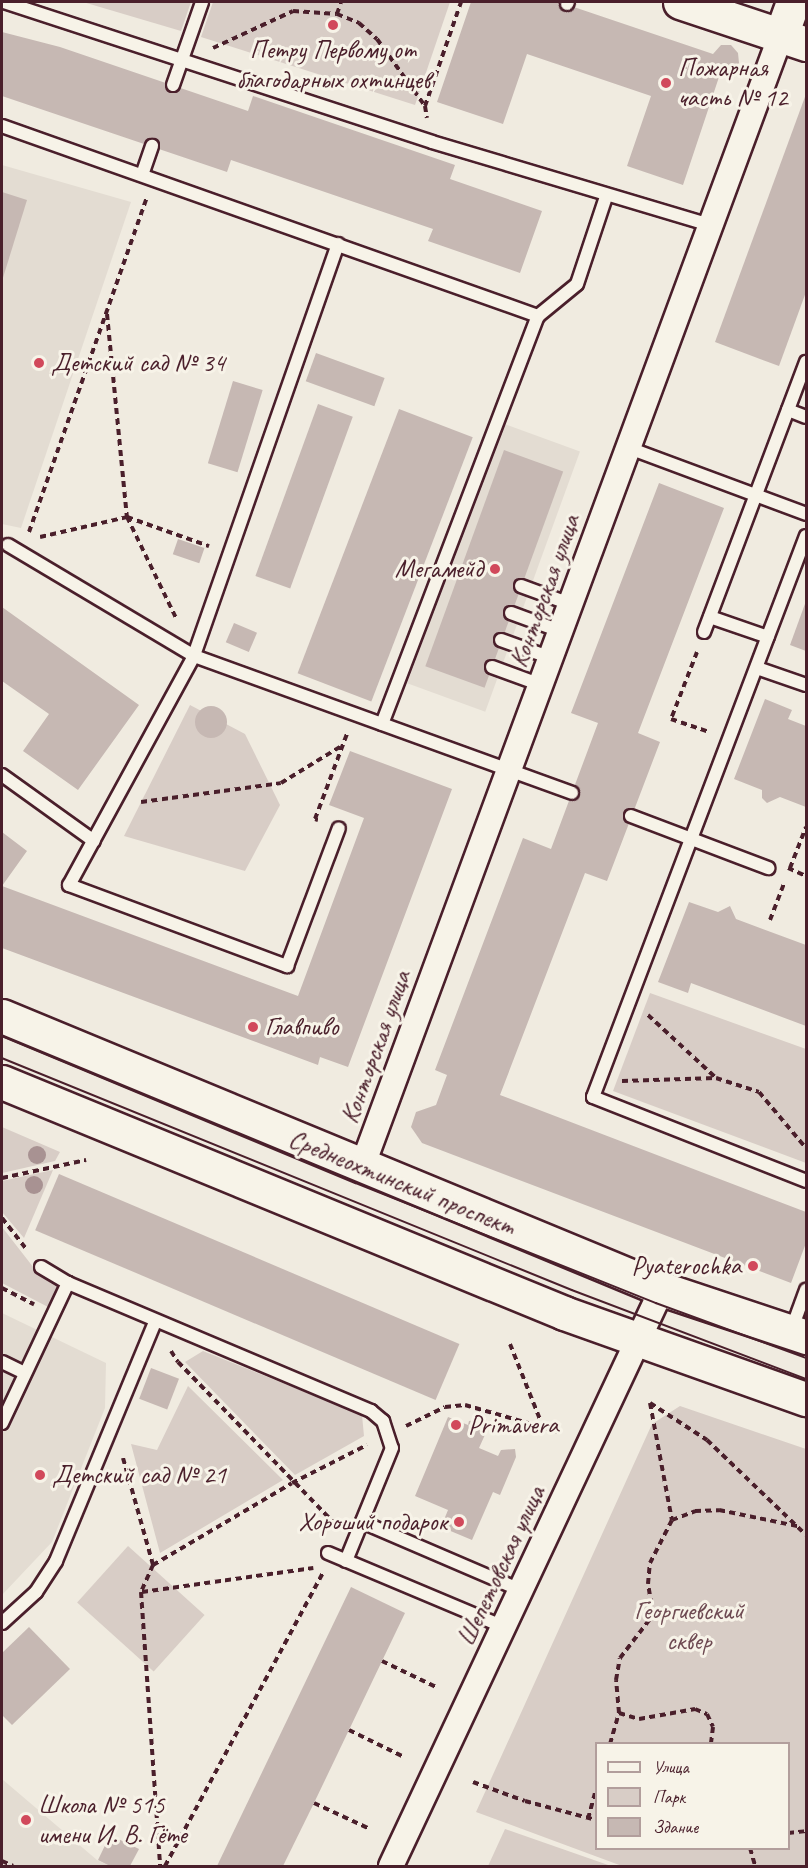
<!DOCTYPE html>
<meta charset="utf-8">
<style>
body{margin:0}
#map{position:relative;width:808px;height:1868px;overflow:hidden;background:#f0ebe0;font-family:Caveat,sans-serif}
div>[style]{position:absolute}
.built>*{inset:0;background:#e3dcd2;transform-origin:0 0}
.green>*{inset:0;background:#d8cdc6;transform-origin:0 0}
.building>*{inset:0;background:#c6b8b3;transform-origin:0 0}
.round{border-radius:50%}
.path>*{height:4px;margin-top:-2px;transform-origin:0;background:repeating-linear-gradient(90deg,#4a1f2b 0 6px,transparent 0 10.5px)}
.roads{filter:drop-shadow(2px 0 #4a1f2b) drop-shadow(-2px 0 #4a1f2b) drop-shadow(0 2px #4a1f2b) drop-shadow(0 -2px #4a1f2b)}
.lane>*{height:12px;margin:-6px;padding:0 6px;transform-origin:6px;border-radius:6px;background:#f7f3e8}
.street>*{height:24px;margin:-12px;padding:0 12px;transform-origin:12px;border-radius:12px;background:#f7f3e8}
.secondary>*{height:33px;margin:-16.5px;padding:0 16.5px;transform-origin:16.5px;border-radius:16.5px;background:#f7f3e8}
.tram>*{height:1.5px;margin:-0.75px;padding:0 0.75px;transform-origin:0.75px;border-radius:0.75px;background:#4a1f2b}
.trees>*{width:18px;height:18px;margin:-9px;border-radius:50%;background:#a89292}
.dots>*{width:16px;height:16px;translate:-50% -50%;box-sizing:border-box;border:3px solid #f7f3e8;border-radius:50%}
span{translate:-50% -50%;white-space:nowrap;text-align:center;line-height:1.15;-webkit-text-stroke:6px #f7f3e8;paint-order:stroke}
.poi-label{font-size:26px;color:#4a1f2b}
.left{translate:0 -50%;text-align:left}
.right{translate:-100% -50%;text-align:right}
.street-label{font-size:26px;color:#4a1f2b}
.park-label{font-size:26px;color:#6e4a52}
.frame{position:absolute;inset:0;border:3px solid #4a1f2b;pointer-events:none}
.legend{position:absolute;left:595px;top:1742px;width:195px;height:108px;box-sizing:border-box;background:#f7f3e8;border:2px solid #b29e9c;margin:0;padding:8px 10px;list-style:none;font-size:18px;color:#4a1f2b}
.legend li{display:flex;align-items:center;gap:12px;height:30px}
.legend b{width:30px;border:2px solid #b29e9c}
</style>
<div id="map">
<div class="built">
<div style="clip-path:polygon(2px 165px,131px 202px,21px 528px,2px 524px)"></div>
<div style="left:502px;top:423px;width:83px;height:277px;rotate:20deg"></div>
<div style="clip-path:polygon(2px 1313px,106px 1363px,105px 1408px,52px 1542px,2px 1595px)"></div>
<div style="clip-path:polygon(2px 1779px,97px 1860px,110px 1866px,2px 1866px)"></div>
</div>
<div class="green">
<div style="clip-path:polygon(83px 2px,191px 2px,181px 31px)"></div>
<div style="clip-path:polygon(213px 2px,450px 2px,415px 105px,201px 37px)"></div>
<div style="clip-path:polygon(190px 705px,245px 734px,280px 805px,245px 871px,124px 836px)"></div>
<div style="clip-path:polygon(650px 993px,806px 1049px,806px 1163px,613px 1091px)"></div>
<div style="clip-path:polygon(2px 1127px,60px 1152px,55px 1161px,2px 1173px)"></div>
<div style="clip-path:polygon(53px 1170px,24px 1238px,2px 1212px,2px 1181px)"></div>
<div style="clip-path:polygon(2px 1227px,37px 1272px,60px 1285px,50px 1308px,2px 1283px)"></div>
<div style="clip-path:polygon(203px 1351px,362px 1415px,364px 1436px,295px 1475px,185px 1362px)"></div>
<div style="clip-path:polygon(188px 1386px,283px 1480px,160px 1553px,131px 1444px,157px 1450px)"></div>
<div style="clip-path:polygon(evenodd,680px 1406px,806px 1449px,806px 1866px,622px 1866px,476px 1812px,652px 1424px,680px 1406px,596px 1744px,788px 1744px,788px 1848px,596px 1848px,596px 1744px)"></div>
<div style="left:128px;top:1546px;width:103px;height:76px;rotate:42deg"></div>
<div style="clip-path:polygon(505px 1829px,611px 1866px,488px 1866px)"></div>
</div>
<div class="building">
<div style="clip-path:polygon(471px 2px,559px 2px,713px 54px,721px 45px,731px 45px,738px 53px,739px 63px,731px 71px,721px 71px,683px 185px,627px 166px,651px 96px,527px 54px,503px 124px,437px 102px)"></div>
<div style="clip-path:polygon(2px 32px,60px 47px,248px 111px,253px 96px,455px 165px,450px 179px,542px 211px,520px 273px,428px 241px,433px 229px,231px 160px,227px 172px,2px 96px)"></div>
<div style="clip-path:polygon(806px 94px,806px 292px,779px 366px,715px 342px)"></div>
<div style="clip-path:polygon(2px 192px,27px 200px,2px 281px)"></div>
<div style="left:316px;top:353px;width:73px;height:30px;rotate:20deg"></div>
<div style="left:233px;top:381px;width:31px;height:86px;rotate:17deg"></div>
<div style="left:318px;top:404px;width:37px;height:183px;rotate:20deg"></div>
<div style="left:399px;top:409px;width:79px;height:283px;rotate:21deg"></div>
<div style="left:504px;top:450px;width:63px;height:230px;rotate:20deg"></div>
<div style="clip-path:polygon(659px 483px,724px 508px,638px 733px,660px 742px,607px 881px,585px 873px,500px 1095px,806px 1212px,806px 1243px,791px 1283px,422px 1143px,411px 1127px,416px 1112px,436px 1105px,447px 1075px,435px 1070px,523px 838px,551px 849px,598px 723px,571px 713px)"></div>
<div style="left:178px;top:539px;width:28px;height:16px;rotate:19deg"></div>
<div style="clip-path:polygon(806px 601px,806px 651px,790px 645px)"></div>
<div style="clip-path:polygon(2px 607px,139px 705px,78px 790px,23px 751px,49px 714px,2px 681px)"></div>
<div style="left:234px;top:623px;width:25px;height:21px;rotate:23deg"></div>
<div style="clip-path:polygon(765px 699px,792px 710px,788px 719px,806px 726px,806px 807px,780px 797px,767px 803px,762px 798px,762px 790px,734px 779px)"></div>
<div class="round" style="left:195px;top:706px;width:32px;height:32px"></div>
<div style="clip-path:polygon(350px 751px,452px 789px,348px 1067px,320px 1057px,318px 1065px,2px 948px,2px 832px,27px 851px,2px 886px,298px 996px,364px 818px,329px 805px)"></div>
<div style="clip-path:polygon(689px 902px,718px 912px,730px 906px,736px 919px,806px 945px,806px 1026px,691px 983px,688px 993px,658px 982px)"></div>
<div style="left:59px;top:1174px;width:435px;height:61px;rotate:23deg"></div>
<div style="left:151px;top:1368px;width:30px;height:33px;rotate:21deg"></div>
<div style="clip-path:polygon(448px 1417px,468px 1425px,469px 1421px,486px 1419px,488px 1428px,479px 1448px,498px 1456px,501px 1450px,515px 1449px,516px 1457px,500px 1495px,493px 1492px,472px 1540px,441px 1527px,448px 1510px,415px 1496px)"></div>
<div style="clip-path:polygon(351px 1587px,405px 1613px,314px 1803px,283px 1866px,217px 1866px)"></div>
<div style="clip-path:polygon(29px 1627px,70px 1669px,12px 1725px,2px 1715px,2px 1653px)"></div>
<div style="clip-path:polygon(110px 1835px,139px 1849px,130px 1866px,110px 1866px,98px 1860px)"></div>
</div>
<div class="path">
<div style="left:337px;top:14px;width:13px;rotate:-72deg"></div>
<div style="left:213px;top:48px;width:88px;rotate:-24.8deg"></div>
<div style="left:293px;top:11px;width:44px;rotate:3.9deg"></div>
<div style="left:337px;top:14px;width:24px;rotate:22deg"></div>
<div style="left:359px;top:23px;width:24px;rotate:42deg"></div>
<div style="left:377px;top:39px;width:82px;rotate:54.4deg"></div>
<div style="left:425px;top:106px;width:12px;rotate:81deg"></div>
<div style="left:425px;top:106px;width:110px;rotate:-70.9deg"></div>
<div style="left:107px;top:314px;width:204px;rotate:84.4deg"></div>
<div style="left:127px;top:517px;width:112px;rotate:64.1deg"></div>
<div style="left:29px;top:532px;width:353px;rotate:-70.6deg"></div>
<div style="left:40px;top:537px;width:89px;rotate:-12.9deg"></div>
<div style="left:127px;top:517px;width:87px;rotate:19.5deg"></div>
<div style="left:697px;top:652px;width:72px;rotate:111.2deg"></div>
<div style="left:671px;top:719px;width:40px;rotate:18.9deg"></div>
<div style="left:141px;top:802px;width:141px;rotate:-7.7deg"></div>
<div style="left:281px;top:783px;width:73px;rotate:-31.5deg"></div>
<div style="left:318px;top:820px;width:3px;rotate:-162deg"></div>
<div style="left:315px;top:819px;width:91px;rotate:-69.4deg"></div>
<div style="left:788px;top:868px;width:20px;rotate:24deg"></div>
<div style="left:790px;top:868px;width:44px;rotate:-68.7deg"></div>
<div style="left:770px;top:920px;width:40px;rotate:-69deg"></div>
<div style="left:648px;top:1015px;width:91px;rotate:42.8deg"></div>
<div style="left:622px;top:1081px;width:94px;rotate:-1.8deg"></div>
<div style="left:716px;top:1078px;width:45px;rotate:18deg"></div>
<div style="left:759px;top:1092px;width:73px;rotate:50deg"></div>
<div style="left:2px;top:1178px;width:86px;rotate:-12.1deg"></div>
<div style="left:2px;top:1218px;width:41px;rotate:52deg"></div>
<div style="left:2px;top:1288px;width:36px;rotate:27deg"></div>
<div style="left:510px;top:1344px;width:89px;rotate:68.3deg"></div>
<div style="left:171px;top:1351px;width:13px;rotate:58deg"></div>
<div style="left:178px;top:1362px;width:228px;rotate:45.9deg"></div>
<div style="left:650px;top:1403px;width:68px;rotate:33deg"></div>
<div style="left:707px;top:1440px;width:137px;rotate:43.8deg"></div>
<div style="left:650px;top:1403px;width:119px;rotate:79.4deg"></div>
<div style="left:406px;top:1426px;width:43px;rotate:-26deg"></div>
<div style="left:445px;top:1407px;width:20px;rotate:-6deg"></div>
<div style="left:465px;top:1405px;width:98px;rotate:16deg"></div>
<div style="left:123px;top:1458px;width:111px;rotate:74.3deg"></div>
<div style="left:153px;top:1565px;width:30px;rotate:114deg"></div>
<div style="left:141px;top:1592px;width:275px;rotate:86deg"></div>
<div style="left:153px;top:1565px;width:161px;rotate:-30.5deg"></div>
<div style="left:292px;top:1483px;width:84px;rotate:-26.9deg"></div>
<div style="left:142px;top:1592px;width:173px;rotate:-8deg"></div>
<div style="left:382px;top:1661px;width:62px;rotate:25.7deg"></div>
<div style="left:619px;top:1713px;width:21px;rotate:17deg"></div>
<div style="left:639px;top:1719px;width:57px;rotate:-10.1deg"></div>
<div style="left:695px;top:1709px;width:13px;rotate:23deg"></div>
<div style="left:707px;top:1714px;width:14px;rotate:65deg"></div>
<div style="left:713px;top:1727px;width:17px;rotate:97deg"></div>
<div style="left:349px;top:1730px;width:61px;rotate:26.1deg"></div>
<div style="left:610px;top:1744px;width:32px;rotate:-74deg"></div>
<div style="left:619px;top:1713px;width:33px;rotate:-95deg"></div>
<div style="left:616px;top:1680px;width:22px;rotate:-80deg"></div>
<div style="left:620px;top:1658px;width:54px;rotate:-52.5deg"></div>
<div style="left:653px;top:1615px;width:31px;rotate:-99deg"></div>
<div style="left:648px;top:1584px;width:21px;rotate:-85deg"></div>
<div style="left:650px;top:1563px;width:48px;rotate:-62.9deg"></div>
<div style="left:672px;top:1520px;width:25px;rotate:-21deg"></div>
<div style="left:695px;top:1511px;width:24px;rotate:-2deg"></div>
<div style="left:719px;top:1510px;width:80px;rotate:11.6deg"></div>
<div style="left:473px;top:1782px;width:55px;rotate:20.1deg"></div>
<div style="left:525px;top:1801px;width:73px;rotate:15deg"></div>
<div style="left:314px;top:1803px;width:62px;rotate:24.9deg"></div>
<div style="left:588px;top:1819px;width:31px;rotate:-75deg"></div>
<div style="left:788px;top:1833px;width:18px;rotate:-6deg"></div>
<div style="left:750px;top:1848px;width:19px;rotate:74deg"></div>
<div style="left:2px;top:1861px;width:12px;rotate:24deg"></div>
<div style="left:165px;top:1866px;width:332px;rotate:-61.7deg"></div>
</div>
<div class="roads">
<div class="lane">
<div style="left:4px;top:2px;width:450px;rotate:18.1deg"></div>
<div style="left:432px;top:142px;width:291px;rotate:16.6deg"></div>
<div style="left:567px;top:4px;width:2px;rotate:-63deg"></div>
<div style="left:173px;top:85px;width:88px;rotate:-70.7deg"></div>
<div style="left:2px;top:126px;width:569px;rotate:19.52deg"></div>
<div style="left:142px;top:175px;width:31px;rotate:-71deg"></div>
<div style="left:338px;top:244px;width:436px;rotate:109.3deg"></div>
<div style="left:194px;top:656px;width:261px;rotate:118.6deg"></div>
<div style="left:69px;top:885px;width:233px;rotate:20.4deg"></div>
<div style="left:287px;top:966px;width:147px;rotate:-69.4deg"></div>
<div style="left:788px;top:410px;width:19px;rotate:21deg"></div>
<div style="left:629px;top:448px;width:189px;rotate:20.4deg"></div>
<div style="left:806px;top:536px;width:600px;rotate:110.79deg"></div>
<div style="left:593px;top:1097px;width:229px;rotate:21.5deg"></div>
<div style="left:8px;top:545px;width:217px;rotate:30.8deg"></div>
<div style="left:194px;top:656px;width:402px;rotate:19.9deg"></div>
<div style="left:521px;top:586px;width:52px;rotate:20.2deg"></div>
<div style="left:511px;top:613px;width:52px;rotate:20.2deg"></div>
<div style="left:710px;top:617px;width:61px;rotate:19deg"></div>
<div style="left:704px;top:632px;width:289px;rotate:-69.3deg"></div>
<div style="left:501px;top:640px;width:53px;rotate:19.8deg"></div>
<div style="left:492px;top:667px;width:52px;rotate:20.2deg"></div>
<div style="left:757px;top:668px;width:52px;rotate:19.1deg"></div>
<div style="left:382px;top:724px;width:437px;rotate:-69.1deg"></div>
<div style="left:538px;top:316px;width:50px;rotate:-39.4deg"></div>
<div style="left:577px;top:284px;width:92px;rotate:-71.6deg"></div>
<div style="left:2px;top:775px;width:113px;rotate:35.7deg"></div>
<div style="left:631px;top:816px;width:147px;rotate:20.8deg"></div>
<div style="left:41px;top:1267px;width:31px;rotate:31deg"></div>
<div style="left:68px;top:1283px;width:329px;rotate:22.9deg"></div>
<div style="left:371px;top:1411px;width:16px;rotate:40deg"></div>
<div style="left:383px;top:1421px;width:28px;rotate:72deg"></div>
<div style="left:392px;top:1448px;width:122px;rotate:112.2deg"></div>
<div style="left:791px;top:1331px;width:44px;rotate:-69.9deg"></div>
<div style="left:2px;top:1362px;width:25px;rotate:26deg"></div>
<div style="left:2px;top:1423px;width:155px;rotate:-64.8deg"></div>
<div style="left:362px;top:1522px;width:173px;rotate:23.2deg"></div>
<div style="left:328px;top:1553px;width:191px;rotate:22.8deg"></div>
<div style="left:2px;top:1623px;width:46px;rotate:-42.4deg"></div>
<div style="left:36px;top:1592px;width:37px;rotate:-57deg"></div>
<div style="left:56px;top:1561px;width:259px;rotate:-67.5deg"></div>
</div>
<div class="street">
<div style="left:362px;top:1167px;width:1207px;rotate:-69.69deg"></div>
<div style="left:391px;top:1866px;width:637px;rotate:-64.84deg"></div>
</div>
<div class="secondary">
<div style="left:680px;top:2px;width:133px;rotate:18.4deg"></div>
<div style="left:781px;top:35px;width:35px;rotate:-70deg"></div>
<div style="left:2px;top:1016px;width:714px;rotate:22.47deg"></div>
<div style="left:662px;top:1289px;width:152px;rotate:18.4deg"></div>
<div style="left:2px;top:1082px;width:608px;rotate:22.34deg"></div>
<div style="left:564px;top:1313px;width:257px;rotate:19.6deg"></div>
</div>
</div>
<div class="tram">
<div style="left:2px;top:1036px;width:383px;rotate:22.6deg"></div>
<div style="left:356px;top:1183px;width:323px;rotate:21.8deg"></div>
<div style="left:656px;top:1303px;width:160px;rotate:20.1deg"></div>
<div style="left:2px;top:1058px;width:615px;rotate:22.15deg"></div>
<div style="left:572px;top:1290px;width:250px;rotate:20.8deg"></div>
</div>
<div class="trees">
<div style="left:37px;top:1155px"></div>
<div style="left:34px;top:1185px"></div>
</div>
<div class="dots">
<div style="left:333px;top:25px;background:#d1495b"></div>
<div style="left:666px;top:83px;background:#d1495b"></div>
<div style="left:39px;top:363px;background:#d1495b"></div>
<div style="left:495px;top:569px;background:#d1495b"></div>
<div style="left:253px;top:1027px;background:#d1495b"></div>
<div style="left:753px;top:1266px;background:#d1495b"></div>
<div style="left:456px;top:1425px;background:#d1495b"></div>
<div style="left:40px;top:1475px;background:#d1495b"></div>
<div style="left:459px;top:1522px;background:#d1495b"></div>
<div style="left:26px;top:1820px;background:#d1495b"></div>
</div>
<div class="poi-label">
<span style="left:333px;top:65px">Петру Первому от<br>благодарных охтинцев</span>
<span class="left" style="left:678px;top:83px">Пожарная<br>часть № 12</span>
<span class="left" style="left:51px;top:363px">Детский сад № 34</span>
<span class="right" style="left:483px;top:569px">Мегамейд</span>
<span class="left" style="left:265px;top:1027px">Главпиво</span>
<span class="right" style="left:741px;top:1266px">Pyaterochka</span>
<span class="left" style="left:468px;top:1425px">Primavera</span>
<span class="left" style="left:52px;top:1475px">Детский сад № 21</span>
<span class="right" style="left:447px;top:1522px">Хороший подарок</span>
<span class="left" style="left:38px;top:1820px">Школа № 515<br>имени И. В. Гёте</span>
</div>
<div class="street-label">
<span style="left:545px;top:591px;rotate:-70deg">Конторская улица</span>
<span style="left:376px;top:1047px;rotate:-70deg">Конторская улица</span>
<span style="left:402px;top:1183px;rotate:22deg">Среднеохтинский проспект</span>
<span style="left:501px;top:1566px;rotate:-65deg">Шепетовская улица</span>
</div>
<div class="park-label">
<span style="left:689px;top:1626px">Георгиевский<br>сквер</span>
</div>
<div class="frame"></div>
<ul class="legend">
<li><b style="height:8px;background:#f7f3e8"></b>Улица</li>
<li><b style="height:16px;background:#d8cdc6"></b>Парк</li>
<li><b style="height:16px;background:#c6b8b3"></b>Здание</li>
</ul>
</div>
